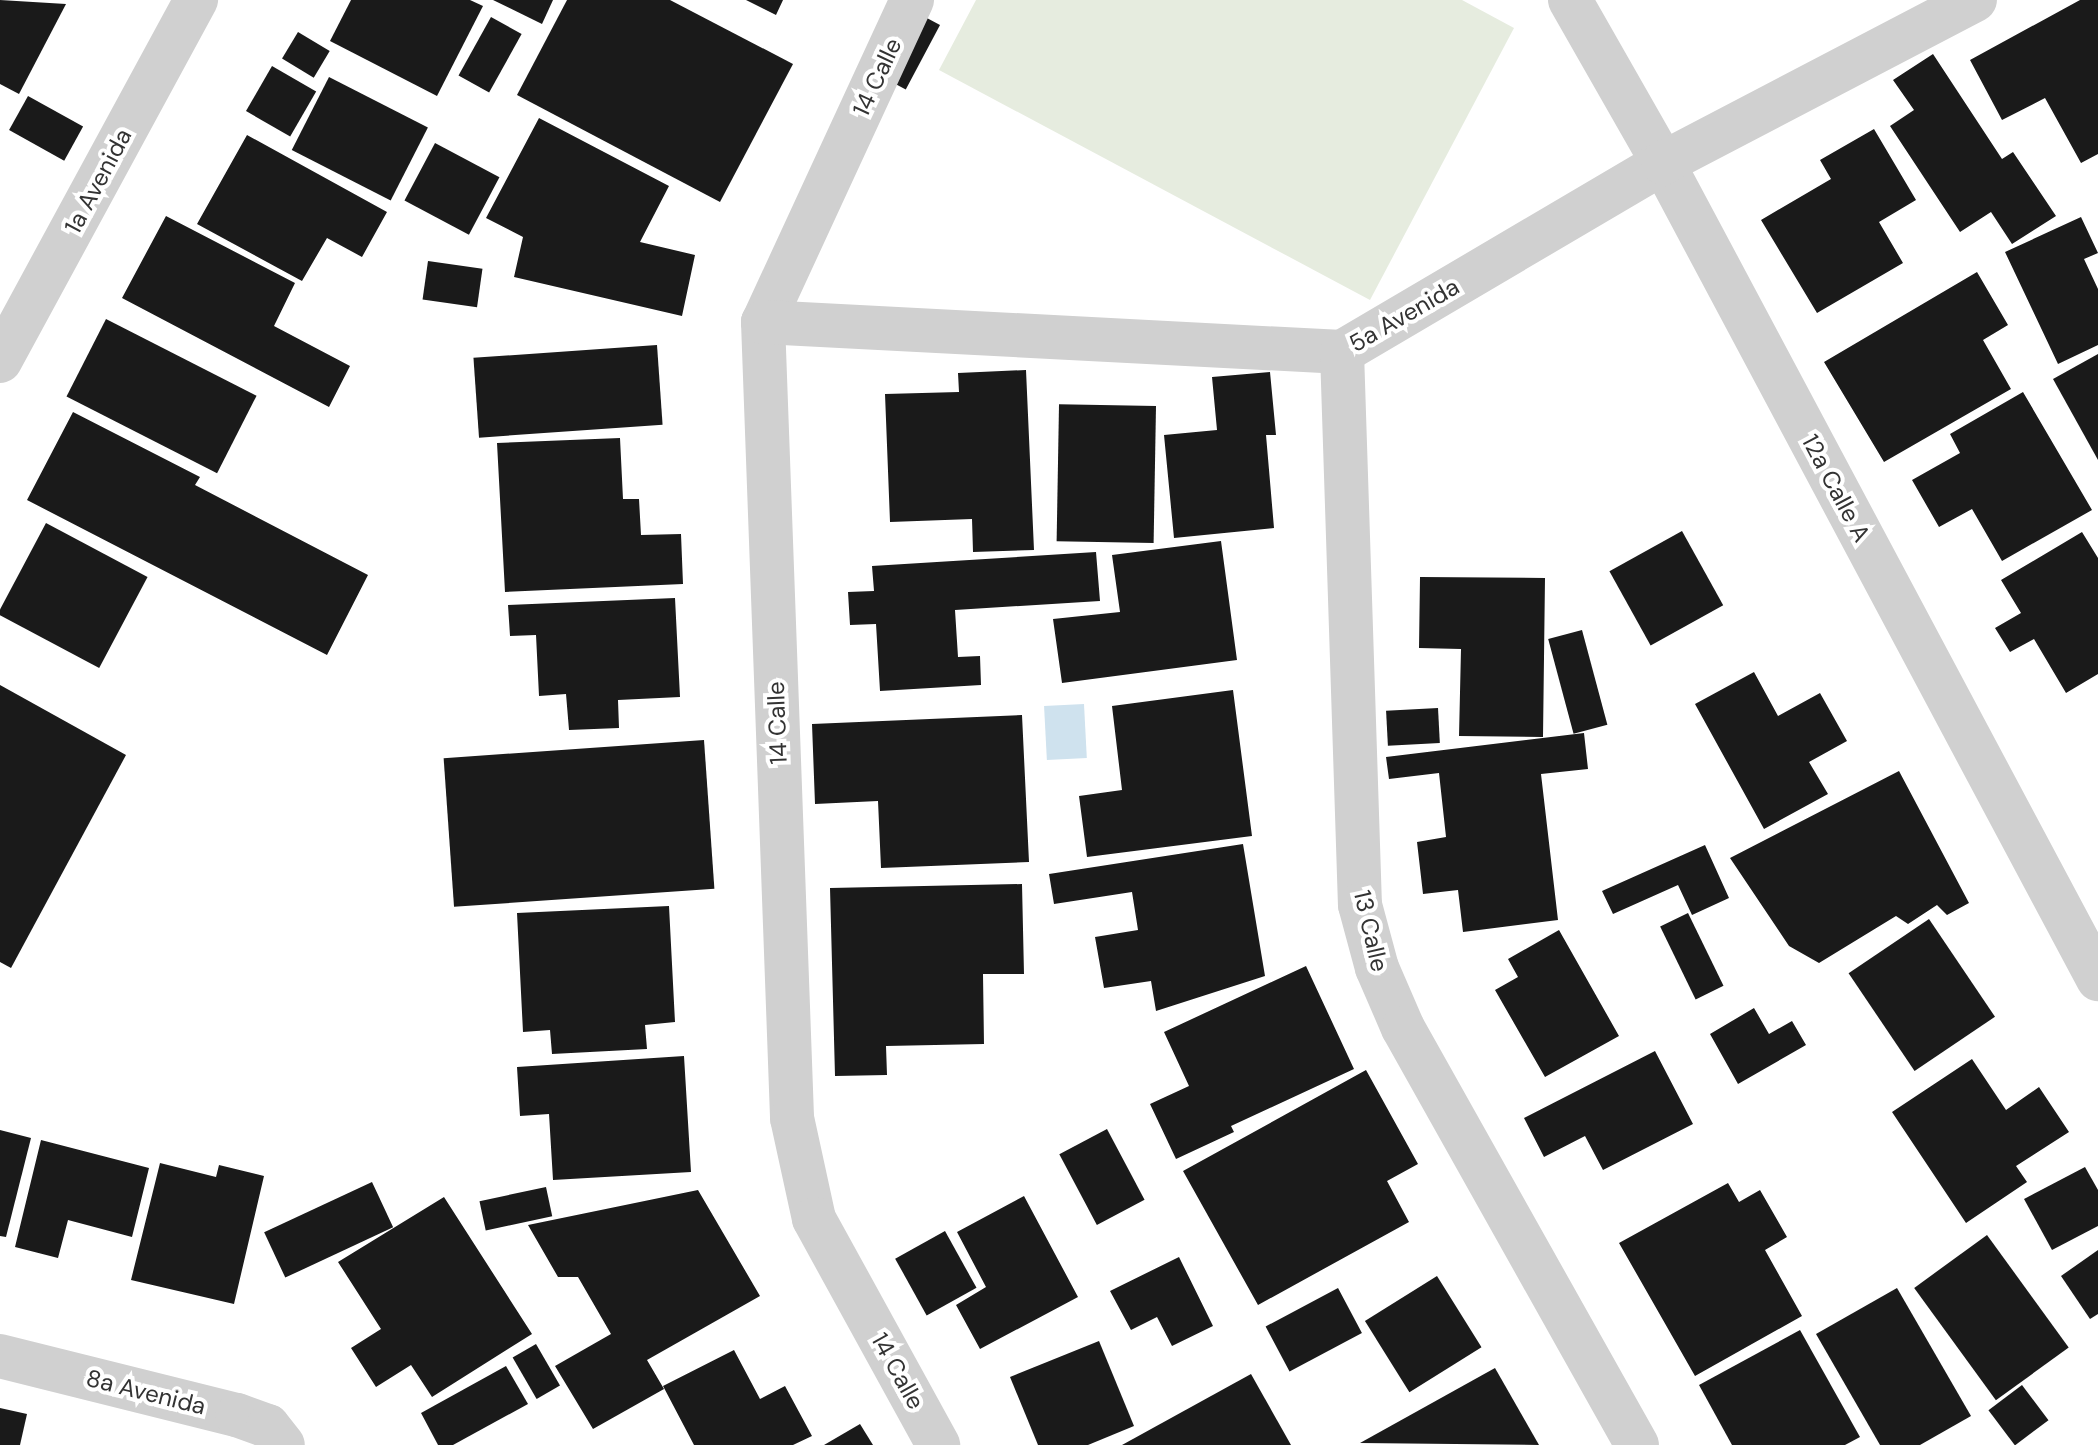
<!DOCTYPE html>
<style>
body{margin:0}
#map{position:relative;width:2098px;height:1445px;overflow:hidden;background:#fff;font-family:"DM Sans",sans-serif}
div>[style]{position:absolute}
.green>*{inset:0;background:#e6ecdf}
.water>*{inset:0;background:#cfe2ee;transform-origin:0 0}
.building>*{inset:0;background:#1a1a1a;transform-origin:0 0}
.street>*{height:44px;margin:-22px;padding:0 22px;transform-origin:22px;border-radius:22px;background:#d0d0d0}
span{translate:-50% -50%;white-space:nowrap;text-align:center;line-height:1.15;-webkit-text-stroke:8px #fff;paint-order:stroke}
.street-label{font-size:24px;color:#333}
</style>
<div id="map">
<div class="green">
<div style="clip-path:polygon(976px 0,1462px 0,1514px 28px,1370px 300px,939px 70px)"></div>
</div>
<div class="water">
<div style="left:1084px;top:704px;width:54px;height:40px;rotate:87deg"></div>
</div>
<div class="building">
<div style="clip-path:polygon(0 0,66px 4px,19px 94px,0 84px)"></div>
<div style="clip-path:polygon(351px 0,470px 0,483px 6px,437px 96px,330px 41px)"></div>
<div style="clip-path:polygon(493px 0,553px 0,542px 24px)"></div>
<div style="clip-path:polygon(567px 0,670px 0,793px 64px,720px 202px,517px 95px)"></div>
<div style="clip-path:polygon(746px 0,783px 0,776px 15px)"></div>
<div style="clip-path:polygon(2080px 0,2098px 0,2098px 154px,2081px 163px,2045px 98px,2002px 120px,1970px 60px)"></div>
<div style="left:910px;top:9px;width:34px;height:73px;rotate:28deg"></div>
<div style="left:491px;top:17px;width:35px;height:67px;rotate:29deg"></div>
<div style="left:298px;top:32px;width:37px;height:31px;rotate:31deg"></div>
<div style="clip-path:polygon(1933px 54px,2002px 159px,2013px 152px,2056px 216px,2012px 244px,1991px 212px,1960px 232px,1890px 126px,1914px 110px,1893px 80px)"></div>
<div style="left:272px;top:66px;width:51px;height:52px;rotate:30deg"></div>
<div style="left:329px;top:77px;width:111px;height:82px;rotate:27deg"></div>
<div style="left:28px;top:96px;width:63px;height:39px;rotate:29deg"></div>
<div style="clip-path:polygon(539px 118px,669px 186px,640px 242px,695px 255px,682px 316px,514px 277px,523px 237px,486px 218px)"></div>
<div style="clip-path:polygon(1874px 129px,1916px 200px,1879px 222px,1903px 263px,1817px 313px,1761px 220px,1831px 179px,1820px 160px)"></div>
<div style="clip-path:polygon(247px 135px,387px 212px,362px 257px,327px 238px,302px 281px,197px 224px)"></div>
<div style="left:435px;top:143px;width:73px;height:65px;rotate:28deg"></div>
<div style="clip-path:polygon(166px 216px,295px 283px,274px 326px,350px 366px,329px 407px,122px 298px)"></div>
<div style="clip-path:polygon(2081px 217px,2098px 253px,2084px 259px,2098px 289px,2098px 345px,2058px 364px,2005px 252px)"></div>
<div style="left:428px;top:261px;width:55px;height:39px;rotate:8deg"></div>
<div style="clip-path:polygon(1977px 272px,2008px 325px,1983px 340px,2011px 389px,1884px 462px,1824px 362px)"></div>
<div style="left:106px;top:319px;width:169px;height:87px;rotate:27deg"></div>
<div style="left:657px;top:345px;width:80px;height:184px;rotate:86deg"></div>
<div style="clip-path:polygon(2098px 354px,2098px 460px,2053px 379px)"></div>
<div style="clip-path:polygon(1026px 370px,1034px 550px,973px 552px,972px 519px,890px 522px,885px 394px,959px 392px,958px 373px)"></div>
<div style="clip-path:polygon(1270px 372px,1276px 435px,1266px 435px,1274px 528px,1174px 538px,1164px 435px,1217px 430px,1212px 377px)"></div>
<div style="clip-path:polygon(2023px 392px,2092px 510px,2002px 561px,1972px 509px,1939px 527px,1912px 480px,1960px 453px,1950px 434px)"></div>
<div style="left:1156px;top:406px;width:137px;height:97px;rotate:91deg"></div>
<div style="clip-path:polygon(73px 412px,200px 477px,195px 485px,368px 575px,327px 655px,27px 500px)"></div>
<div style="clip-path:polygon(620px 438px,623px 499px,639px 499px,641px 535px,681px 534px,683px 584px,505px 592px,497px 443px)"></div>
<div style="left:46px;top:523px;width:115px;height:103px;rotate:28deg"></div>
<div style="left:1682px;top:531px;width:85px;height:83px;rotate:61deg"></div>
<div style="clip-path:polygon(2082px 532px,2098px 558px,2098px 674px,2066px 693px,2034px 639px,2010px 652px,1995px 628px,2021px 613px,2001px 580px)"></div>
<div style="clip-path:polygon(1221px 541px,1237px 660px,1062px 683px,1053px 619px,1120px 612px,1112px 555px)"></div>
<div style="clip-path:polygon(1096px 552px,1100px 601px,955px 610px,958px 657px,980px 656px,981px 685px,880px 691px,876px 624px,850px 625px,848px 592px,874px 591px,872px 566px)"></div>
<div style="clip-path:polygon(1420px 577px,1545px 578px,1543px 737px,1459px 736px,1461px 649px,1419px 648px)"></div>
<div style="clip-path:polygon(675px 598px,680px 697px,618px 700px,619px 728px,569px 730px,566px 694px,539px 696px,536px 635px,510px 636px,508px 605px)"></div>
<div style="left:1582px;top:630px;width:98px;height:35px;rotate:75deg"></div>
<div style="clip-path:polygon(1754px 672px,1778px 716px,1820px 693px,1847px 741px,1809px 762px,1828px 794px,1764px 829px,1695px 704px)"></div>
<div style="clip-path:polygon(0 685px,126px 755px,11px 968px,0 962px)"></div>
<div style="clip-path:polygon(1233px 690px,1252px 836px,1087px 857px,1079px 796px,1122px 790px,1112px 706px)"></div>
<div style="left:1438px;top:708px;width:35px;height:52px;rotate:87deg"></div>
<div style="clip-path:polygon(1022px 715px,1029px 862px,881px 868px,878px 801px,815px 804px,812px 724px)"></div>
<div style="clip-path:polygon(1584px 733px,1588px 769px,1541px 774px,1558px 920px,1463px 932px,1458px 890px,1423px 894px,1417px 842px,1446px 837px,1439px 773px,1389px 779px,1386px 757px)"></div>
<div style="left:704px;top:740px;width:149px;height:261px;rotate:86deg"></div>
<div style="clip-path:polygon(1899px 771px,1969px 903px,1947px 915px,1937px 905px,1908px 924px,1896px 916px,1819px 963px,1789px 946px,1730px 858px)"></div>
<div style="clip-path:polygon(1243px 844px,1265px 976px,1156px 1011px,1151px 981px,1104px 988px,1095px 937px,1138px 930px,1132px 892px,1054px 904px,1049px 874px)"></div>
<div style="clip-path:polygon(1705px 845px,1729px 898px,1692px 915px,1678px 885px,1613px 914px,1602px 891px)"></div>
<div style="clip-path:polygon(1022px 884px,1024px 974px,983px 974px,984px 1044px,886px 1046px,887px 1075px,835px 1076px,830px 888px)"></div>
<div style="clip-path:polygon(669px 906px,675px 1022px,645px 1025px,647px 1049px,552px 1054px,550px 1030px,523px 1032px,517px 913px)"></div>
<div style="left:1688px;top:913px;width:81px;height:31px;rotate:64deg"></div>
<div style="left:1929px;top:919px;width:118px;height:97px;rotate:56deg"></div>
<div style="clip-path:polygon(1559px 930px,1619px 1036px,1545px 1077px,1495px 990px,1518px 977px,1508px 959px)"></div>
<div style="clip-path:polygon(1306px 966px,1354px 1069px,1231px 1126px,1234px 1132px,1176px 1159px,1150px 1104px,1189px 1086px,1164px 1032px)"></div>
<div style="clip-path:polygon(1754px 1008px,1769px 1034px,1792px 1021px,1806px 1045px,1738px 1084px,1710px 1034px)"></div>
<div style="clip-path:polygon(1655px 1051px,1693px 1124px,1603px 1170px,1585px 1136px,1544px 1157px,1524px 1118px)"></div>
<div style="clip-path:polygon(684px 1056px,691px 1172px,553px 1180px,549px 1114px,520px 1116px,517px 1067px)"></div>
<div style="clip-path:polygon(1972px 1059px,2006px 1110px,2039px 1087px,2069px 1132px,2016px 1166px,2027px 1182px,1966px 1223px,1892px 1112px)"></div>
<div style="clip-path:polygon(1366px 1070px,1418px 1164px,1387px 1181px,1409px 1222px,1258px 1305px,1183px 1171px)"></div>
<div style="left:1107px;top:1129px;width:80px;height:54px;rotate:62deg"></div>
<div style="clip-path:polygon(0 1130px,31px 1138px,6px 1237px,0 1236px)"></div>
<div style="clip-path:polygon(41px 1140px,149px 1168px,132px 1237px,68px 1220px,58px 1258px,15px 1247px)"></div>
<div style="clip-path:polygon(160px 1163px,216px 1177px,219px 1165px,264px 1176px,234px 1304px,131px 1280px)"></div>
<div style="clip-path:polygon(2085px 1167px,2098px 1190px,2098px 1226px,2052px 1250px,2024px 1199px)"></div>
<div style="left:372px;top:1182px;width:50px;height:119px;rotate:65deg"></div>
<div style="clip-path:polygon(1728px 1183px,1739px 1202px,1760px 1190px,1787px 1237px,1765px 1250px,1802px 1316px,1695px 1376px,1619px 1243px)"></div>
<div style="left:546px;top:1187px;width:30px;height:68px;rotate:78deg"></div>
<div style="clip-path:polygon(698px 1190px,760px 1296px,647px 1360px,664px 1389px,593px 1429px,555px 1366px,611px 1334px,578px 1277px,558px 1277px,528px 1225px)"></div>
<div style="clip-path:polygon(1024px 1196px,1078px 1297px,980px 1349px,956px 1305px,986px 1287px,957px 1232px)"></div>
<div style="clip-path:polygon(444px 1197px,532px 1334px,432px 1397px,411px 1365px,376px 1387px,351px 1348px,381px 1329px,338px 1262px)"></div>
<div style="left:945px;top:1231px;width:65px;height:57px;rotate:61deg"></div>
<div style="left:1987px;top:1235px;width:139px;height:90px;rotate:54deg"></div>
<div style="clip-path:polygon(2098px 1250px,2098px 1314px,2090px 1319px,2061px 1276px)"></div>
<div style="clip-path:polygon(1179px 1257px,1213px 1326px,1172px 1346px,1157px 1317px,1131px 1330px,1110px 1291px)"></div>
<div style="left:1437px;top:1276px;width:84px;height:85px;rotate:58deg"></div>
<div style="left:1338px;top:1288px;width:51px;height:82px;rotate:62deg"></div>
<div style="clip-path:polygon(1897px 1288px,1971px 1416px,1920px 1445px,1880px 1445px,1816px 1334px)"></div>
<div style="clip-path:polygon(1800px 1330px,1860px 1437px,1845px 1445px,1732px 1445px,1699px 1385px)"></div>
<div style="clip-path:polygon(1099px 1341px,1134px 1426px,1088px 1445px,1038px 1445px,1010px 1377px)"></div>
<div style="left:536px;top:1344px;width:48px;height:27px;rotate:60deg"></div>
<div style="clip-path:polygon(734px 1350px,760px 1399px,785px 1386px,812px 1436px,793px 1445px,694px 1445px,663px 1386px)"></div>
<div style="clip-path:polygon(506px 1366px,528px 1404px,453px 1445px,438px 1445px,421px 1413px)"></div>
<div style="clip-path:polygon(1495px 1368px,1539px 1445px,1360px 1443px)"></div>
<div style="clip-path:polygon(1251px 1374px,1291px 1445px,1122px 1445px)"></div>
<div style="left:2022px;top:1385px;width:44px;height:42px;rotate:53deg"></div>
<div style="clip-path:polygon(0 1408px,27px 1414px,20px 1445px,0 1445px)"></div>
<div style="clip-path:polygon(860px 1424px,873px 1445px,824px 1445px)"></div>
</div>
<div class="street">
<div style="left:912px;top:0;width:355px;rotate:114.8deg"></div>
<div style="left:763px;top:322px;width:797px;rotate:87.91deg"></div>
<div style="left:792px;top:1118px;width:103px;rotate:77.7deg"></div>
<div style="left:814px;top:1219px;width:258px;rotate:61.2deg"></div>
<div style="left:1570px;top:0;width:188px;rotate:60.3deg"></div>
<div style="left:1663px;top:163px;width:925px;rotate:61.94deg"></div>
<div style="left:763px;top:322px;width:580px;rotate:2.97deg"></div>
<div style="left:1342px;top:352px;width:373px;rotate:-30.5deg"></div>
<div style="left:1663px;top:163px;width:352px;rotate:-27.6deg"></div>
<div style="left:1342px;top:352px;width:553px;rotate:88.14deg"></div>
<div style="left:1360px;top:905px;width:65px;rotate:74.9deg"></div>
<div style="left:1377px;top:968px;width:65px;rotate:66.6deg"></div>
<div style="left:1403px;top:1028px;width:478px;rotate:60.7deg"></div>
<div style="left:0;top:361px;width:411px;rotate:-61.5deg"></div>
<div style="left:0;top:1356px;width:244px;rotate:14deg"></div>
<div style="left:237px;top:1415px;width:33px;rotate:20deg"></div>
<div style="left:268px;top:1426px;width:24px;rotate:52deg"></div>
</div>
<div class="street-label">
<span style="left:877px;top:77px;rotate:-65deg">14 Calle</span>
<span style="left:98px;top:181px;rotate:-62deg">1a Avenida</span>
<span style="left:1404px;top:315px;rotate:-30deg">5a Avenida</span>
<span style="left:1836px;top:488px;rotate:62deg">12a Calle A</span>
<span style="left:777px;top:723px;rotate:-92deg">14 Calle</span>
<span style="left:1371px;top:931px;rotate:77deg">13 Calle</span>
<span style="left:898px;top:1371px;rotate:61deg">14 Calle</span>
<span style="left:146px;top:1392px;rotate:14deg">8a Avenida</span>
</div>
</div>
